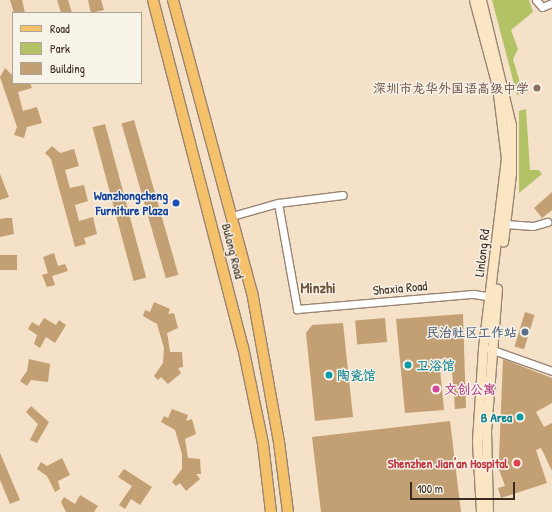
<!DOCTYPE html>
<meta charset="utf-8">
<style>
body{margin:0}
#map{position:relative;width:552px;height:512px;overflow:hidden;background:#f5e0c8;font-family:"Patrick Hand","LXGW WenKai TC",sans-serif}
div>[style]{position:absolute}
.green>*{inset:0;background:#b2c265}
.building>*{inset:0;background:#c3a073;transform-origin:0 0}
.roads{filter:drop-shadow(1px 0 #988573) drop-shadow(-1px 0 #988573) drop-shadow(0 1px #988573) drop-shadow(0 -1px #988573)}
.minor>*{height:7px;margin:-3.5px;padding:0 3.5px;transform-origin:3.5px;border-radius:3.5px;background:#fff}
.secondary>*{height:9px;margin:-4.5px;padding:0 4.5px;transform-origin:4.5px;border-radius:4.5px;background:#fbe6c4}
.primary>*{height:10px;margin:-5px;padding:0 5px;transform-origin:5px;border-radius:5px;background:#f5c16b}
.dots>*{width:11px;height:11px;translate:-50% -50%;box-sizing:border-box;border:2px solid #f7f3e8;border-radius:50%}
span{translate:-50% -50%;white-space:nowrap;text-align:center;line-height:1.15;-webkit-text-stroke:3px #f7f3e8;paint-order:stroke}
.education-label{font-size:13px;color:#785e54;font-weight:700}
.right{translate:-100% -50%;text-align:right}
.transit-label{font-size:13px;color:#164399;font-weight:700}
.street-label{font-size:13px;color:#3b2a1e}
.service-label{font-size:13px;color:#4e5e75;font-weight:700}
.culture-label{font-size:13px;color:#0d838f;font-weight:700}
.left{translate:0 -50%;text-align:left}
.hotel-label{font-size:13px;color:#b23c85;font-weight:700}
.health-label{font-size:13px;color:#be3a42;font-weight:700}
.quarter-label{font-size:15px;color:#6b533c;font-weight:700}
.legend{position:absolute;left:12px;top:12px;width:130px;height:72px;box-sizing:border-box;background:#f7f3e8;border:1px solid #aca397;margin:0;padding:5px 7px;list-style:none;font-size:12px;color:#3b2a1e}
.legend li{display:flex;align-items:center;gap:8px;height:20px}
.legend b{width:20px;border:1px solid #aca397}
.scale{position:absolute;left:410px;top:482px;width:105px;height:18px;box-sizing:border-box;border:2px solid #3b2a1e;border-top:0;padding-left:5px;font-size:12px;line-height:14px;white-space:nowrap;color:#3b2a1e;-webkit-text-stroke:3px #f7f3e8;paint-order:stroke}
</style>
<div id="map">
<div class="green">
<div style="clip-path:polygon(492px 0,529px 0,533px 12px,511px 30px,518px 49px,513px 59px,523px 93px,517px 95px)"></div>
<div style="clip-path:polygon(526px 109px,530px 170px,539px 170px,542px 174px,519px 193px,519px 111px)"></div>
</div>
<div class="building">
<div style="clip-path:polygon(10px 0,22px 0,25px 13px,14px 13px)"></div>
<div style="clip-path:polygon(57px 0,68px 0,72px 13px,61px 13px)"></div>
<div style="clip-path:polygon(88px 0,101px 0,104px 10px,91px 13px)"></div>
<div style="clip-path:polygon(5px 68px,13px 76px,13px 83px,30px 83px,32px 88px,18px 92px,23px 111px,37px 107px,42px 123px,27px 127px,24px 138px,14px 135px,17px 127px,0 77px)"></div>
<div style="left:134px;top:120px;width:161px;height:13px;rotate:74deg"></div>
<div style="left:105px;top:124px;width:159px;height:13px;rotate:75deg"></div>
<div style="clip-path:polygon(52px 146px,60px 153px,74px 149px,79px 166px,65px 170px,70px 188px,84px 185px,88px 201px,75px 205px,79px 221px,93px 217px,97px 234px,84px 238px,86px 244px,75px 247px,51px 159px,45px 153px)"></div>
<div style="clip-path:polygon(0 174px,9px 197px,0 200px)"></div>
<div style="clip-path:polygon(552px 192px,552px 210px,542px 218px,534px 208px)"></div>
<div style="clip-path:polygon(6px 218px,12px 218px,14px 234px,0 237px,0 219px)"></div>
<div style="clip-path:polygon(54px 253px,58px 266px,65px 264px,68px 271px,52px 276px,55px 285px,47px 287px,42px 275px,48px 273px,43px 257px)"></div>
<div style="left:0;top:255px;width:17px;height:15px"></div>
<div style="clip-path:polygon(154px 302px,170px 309px,168px 314px,174px 313px,178px 328px,167px 333px,168px 338px,170px 352px,182px 352px,183px 367px,178px 368px,181px 373px,168px 384px,161px 377px,158px 380px,154px 376px,163px 363px,164px 348px,157px 324px,143px 316px,145px 310px,150px 312px)"></div>
<div style="left:525px;top:312px;width:10px;height:36px;rotate:17deg"></div>
<div style="clip-path:polygon(463px 314px,466px 408px,455px 409px,451px 358px,439px 359px,444px 410px,405px 413px,396px 319px)"></div>
<div style="clip-path:polygon(44px 318px,56px 325px,59px 320px,66px 325px,55px 343px,46px 337px,40px 348px,34px 344px,37px 335px,28px 329px,32px 322px,39px 326px)"></div>
<div style="left:385px;top:318px;width:24px;height:30px;rotate:85deg"></div>
<div style="clip-path:polygon(343px 323px,353px 417px,315px 421px,306px 333px,312px 325px)"></div>
<div style="clip-path:polygon(29px 359px,50px 364px,48px 382px,31px 380px,27px 386px,20px 381px,27px 371px)"></div>
<div style="clip-path:polygon(503px 359px,552px 378px,552px 403px,536px 412px,544px 427px,552px 423px,552px 471px,541px 448px,536px 450px,547px 483px,501px 498px,498px 488px,505px 486px,495px 459px,499px 457px)"></div>
<div style="clip-path:polygon(31px 406px,49px 422px,37px 443px,30px 440px,38px 424px,26px 412px)"></div>
<div style="clip-path:polygon(172px 409px,188px 415px,186px 421px,192px 419px,196px 434px,185px 439px,188px 458px,200px 459px,201px 474px,196px 474px,200px 479px,186px 491px,180px 483px,176px 486px,172px 482px,182px 469px,182px 454px,175px 430px,161px 422px,164px 416px,168px 418px)"></div>
<div style="clip-path:polygon(450px 421px,461px 512px,321px 512px,312px 437px)"></div>
<div style="clip-path:polygon(0 453px,20px 500px,10px 504px,0 480px)"></div>
<div style="clip-path:polygon(62px 458px,70px 475px,58px 481px,60px 489px,55px 492px,47px 476px,37px 469px,41px 462px,47px 466px)"></div>
<div style="clip-path:polygon(124px 469px,152px 487px,140px 505px,131px 499px,125px 509px,119px 505px,132px 486px,118px 477px)"></div>
<div style="clip-path:polygon(80px 495px,98px 506px,94px 512px,66px 512px,61px 502px,64px 497px,75px 504px)"></div>
</div>
<div class="roads">
<div class="minor">
<div style="left:536px;top:0;width:9px;rotate:49deg"></div>
<div style="left:542px;top:7px;width:11px;rotate:-22deg"></div>
<div style="left:278px;top:203px;width:108px;rotate:79.8deg"></div>
<div style="left:297px;top:309px;width:177px;rotate:-4.9deg"></div>
<div style="left:473px;top:294px;width:21px;rotate:8deg"></div>
<div style="left:232px;top:216px;width:48px;rotate:-15.8deg"></div>
<div style="left:278px;top:203px;width:65px;rotate:-7deg"></div>
<div style="left:505px;top:224px;width:28px;rotate:4deg"></div>
<div style="left:533px;top:226px;width:15px;rotate:-16deg"></div>
<div style="left:490px;top:349px;width:66px;rotate:19.5deg"></div>
</div>
<div class="secondary">
<div style="left:474px;top:0;width:89px;rotate:75deg"></div>
<div style="left:497px;top:86px;width:73px;rotate:82.9deg"></div>
<div style="left:506px;top:158px;width:191px;rotate:96.9deg"></div>
<div style="left:483px;top:348px;width:94px;rotate:93.7deg"></div>
<div style="left:477px;top:442px;width:70px;rotate:86.7deg"></div>
<div style="left:481px;top:0;width:129px;rotate:76.5deg"></div>
<div style="left:511px;top:125px;width:48px;rotate:90deg"></div>
<div style="left:511px;top:173px;width:69px;rotate:96.6deg"></div>
<div style="left:488px;top:512px;width:81px;rotate:-91.4deg"></div>
<div style="left:486px;top:431px;width:143px;rotate:-85.6deg"></div>
</div>
<div class="primary">
<div style="left:153px;top:0;width:358px;rotate:75.5deg"></div>
<div style="left:243px;top:347px;width:99px;rotate:78.3deg"></div>
<div style="left:263px;top:444px;width:68px;rotate:83.3deg"></div>
<div style="left:173px;top:0;width:302px;rotate:74.9deg"></div>
<div style="left:252px;top:292px;width:152px;rotate:79.8deg"></div>
<div style="left:279px;top:442px;width:71px;rotate:82.7deg"></div>
</div>
</div>
<div class="dots">
<div style="left:537px;top:88px;background:#8d6e63"></div>
<div style="left:176px;top:203px;background:#1a4fb4"></div>
<div style="left:525px;top:332px;background:#5c6f8a"></div>
<div style="left:408px;top:365px;background:#0f9aa8"></div>
<div style="left:329px;top:375px;background:#0f9aa8"></div>
<div style="left:436px;top:389px;background:#d1479c"></div>
<div style="left:520px;top:417px;background:#0f9aa8"></div>
<div style="left:517px;top:463px;background:#e0444e"></div>
</div>
<div class="education-label">
<span class="right" style="left:529px;top:88px">深圳市龙华外国语高级中学</span>
</div>
<div class="transit-label">
<span class="right" style="left:168px;top:203px">Wanzhongcheng<br>Furniture Plaza</span>
</div>
<div class="street-label">
<span style="left:233px;top:251px;rotate:76deg">Bulong Road</span>
<span style="left:482px;top:253px;rotate:-83deg">Linlong Rd</span>
<span style="left:400px;top:288px;rotate:-5deg">Shaxia Road</span>
</div>
<div class="service-label">
<span class="right" style="left:517px;top:332px">民治社区工作站</span>
</div>
<div class="culture-label">
<span class="left" style="left:416px;top:365px">卫浴馆</span>
<span class="left" style="left:337px;top:375px">陶瓷馆</span>
<span class="right" style="left:512px;top:417px">B Area</span>
</div>
<div class="hotel-label">
<span class="left" style="left:444px;top:389px">文创公寓</span>
</div>
<div class="health-label">
<span class="right" style="left:508px;top:463px">Shenzhen Jian'an Hospital</span>
</div>
<div class="quarter-label">
<span style="left:318px;top:288px">Minzhi</span>
</div>
<ul class="legend">
<li><b style="height:5px;background:#f5c16b"></b>Road</li>
<li><b style="height:11px;background:#b2c265"></b>Park</li>
<li><b style="height:11px;background:#c3a073"></b>Building</li>
</ul>
<div class="scale">100 m</div>
</div>
